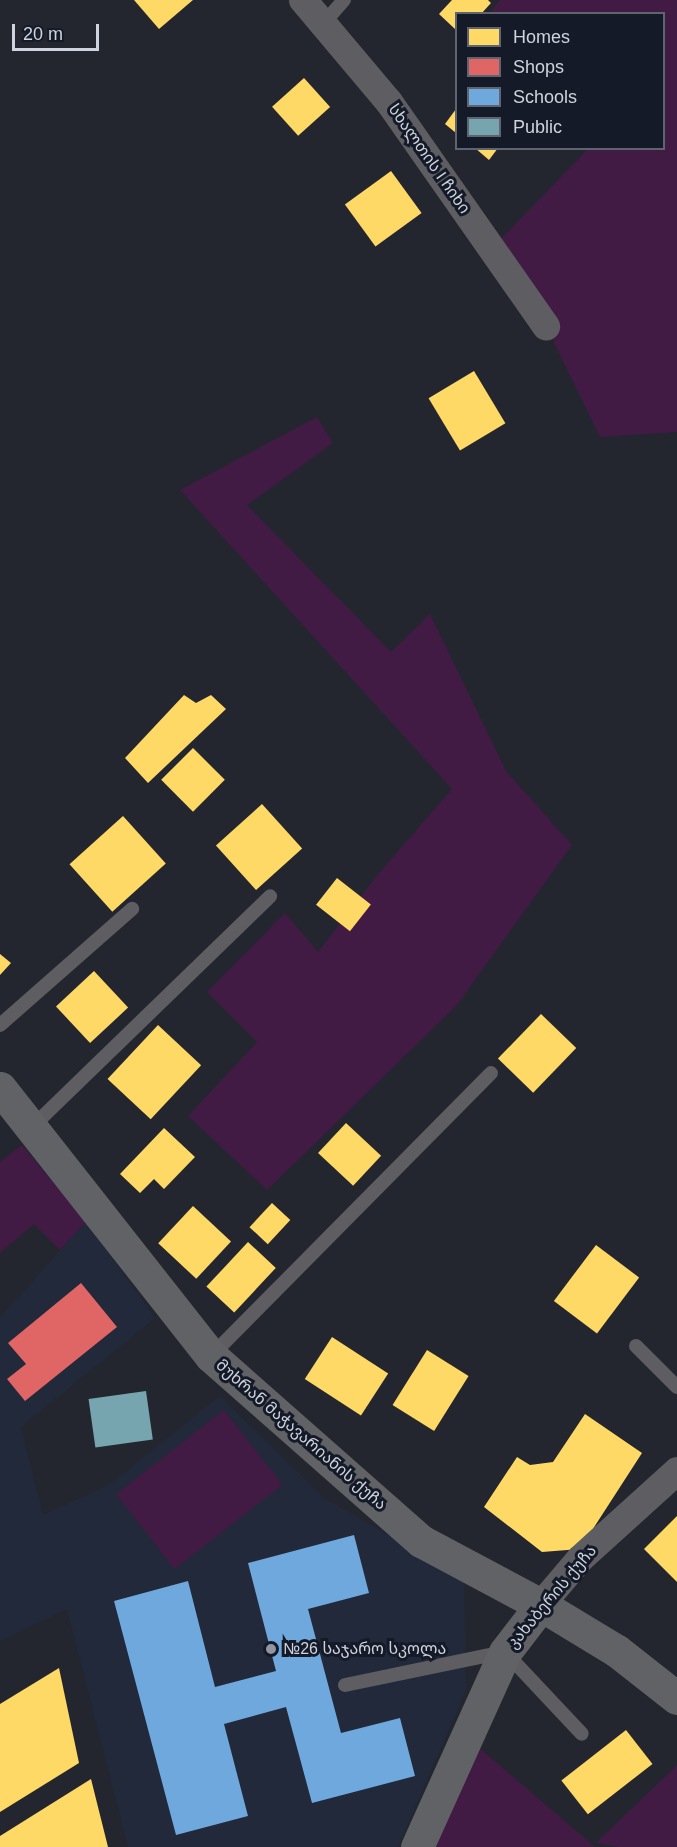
<!DOCTYPE html>
<meta charset="utf-8">
<style>
body{margin:0}
#map{position:relative;width:677px;height:1847px;overflow:hidden;background:#23262e;font-family:Arial,"Noto Sans Georgian",sans-serif}
div>[style]{position:absolute}
.built>*{inset:0;background:#21293b}
.green>*{inset:0;background:#411b43;transform-origin:0 0}
.homes>*{inset:0;background:#ffd966;transform-origin:0 0}
.shops>*{inset:0;background:#e06666}
.schools>*{inset:0;background:#6fa8dc}
.public>*{inset:0;background:#76a5af;transform-origin:0 0}
.lane>*{height:14px;margin:-7px;padding:0 7px;transform-origin:7px;border-radius:7px;background:#5e5e62}
.street>*{height:28px;margin:-14px;padding:0 14px;transform-origin:14px;border-radius:14px;background:#5e5e62}
.secondary>*{height:33px;margin:-16.5px;padding:0 16.5px;transform-origin:16.5px;border-radius:16.5px;background:#616265}
.dots>*{width:16px;height:16px;translate:-50% -50%;box-sizing:border-box;border:3px solid #151a29;border-radius:50%}
span{translate:-50% -50%;white-space:nowrap;text-align:center;line-height:1.15;-webkit-text-stroke:6px #151a29;paint-order:stroke}
.street-label{font-size:16px;color:#ced3dd}
.poi-label{font-size:16px;color:#ced3dd}
.left{translate:0 -50%;text-align:left}
.legend{position:absolute;left:455px;top:12px;width:210px;height:138px;box-sizing:border-box;background:#151a29;border:2px solid #5f6471;margin:0;padding:8px 10px;list-style:none;font-size:18px;color:#ced3dd}
.legend li{display:flex;align-items:center;gap:12px;height:30px}
.legend b{width:30px;border:2px solid #5f6471}
.scale{position:absolute;left:12px;top:24px;width:87px;height:27px;box-sizing:border-box;border:3px solid #ced3dd;border-top:0;padding-left:8px;font-size:18px;line-height:21px;white-space:nowrap;color:#ced3dd;-webkit-text-stroke:4px #151a29;paint-order:stroke}
</style>
<div id="map">
<div class="built">
<div style="clip-path:polygon(86px 1222px,155px 1318px,21px 1427px,43px 1515px,109px 1485px,220px 1396px,324px 1498px,464px 1579px,466px 1690px,398px 1847px,128px 1847px,67px 1609px,0 1641px,0 1317px)"></div>
</div>
<div class="green">
<div style="clip-path:polygon(500px 0,677px 0,677px 432px,600px 437px,546px 326px,492px 248px,588px 149px,664px 148px,664px 14px,489px 14px)"></div>
<div style="clip-path:polygon(317px 417px,333px 443px,247px 505px,391px 652px,430px 614px,506px 771px,572px 845px,456px 1006px,267px 1190px,188px 1116px,257px 1042px,207px 992px,285px 913px,318px 952px,379px 873px,452px 789px,180px 490px)"></div>
<div style="clip-path:polygon(22px 1145px,86px 1222px,60px 1250px,34px 1224px,0 1253px,0 1162px)"></div>
<div style="left:224px;top:1410px;width:95px;height:137px;rotate:52deg"></div>
<div style="clip-path:polygon(476px 1745px,595px 1847px,425px 1847px)"></div>
<div style="clip-path:polygon(677px 1765px,677px 1847px,618px 1847px,596px 1843px)"></div>
</div>
<div class="homes">
<div style="clip-path:polygon(134px 0,193px 0,159px 29px)"></div>
<div style="clip-path:polygon(452px 0,488px 0,491px 3px,481px 14px,456px 14px,456px 30px,439px 14px)"></div>
<div style="left:304px;top:78px;width:39px;height:43px;rotate:48deg"></div>
<div style="clip-path:polygon(456px 109px,456px 133px,445px 124px)"></div>
<div style="clip-path:polygon(475px 148px,498px 148px,489px 160px)"></div>
<div style="left:391px;top:171px;width:52px;height:57px;rotate:54deg"></div>
<div style="left:474px;top:371px;width:61px;height:53px;rotate:59deg"></div>
<div style="clip-path:polygon(184px 695px,196px 703px,211px 695px,226px 709px,148px 783px,125px 758px)"></div>
<div style="left:193px;top:748px;width:45px;height:45px;rotate:45deg"></div>
<div style="left:262px;top:804px;width:60px;height:62px;rotate:48deg"></div>
<div style="left:123px;top:816px;width:64px;height:72px;rotate:48deg"></div>
<div style="left:337px;top:878px;width:43px;height:34px;rotate:38deg"></div>
<div style="clip-path:polygon(0 954px,11px 963px,0 975px)"></div>
<div style="left:94px;top:971px;width:50px;height:52px;rotate:47deg"></div>
<div style="left:541px;top:1014px;width:49px;height:62px;rotate:44deg"></div>
<div style="left:158px;top:1025px;width:59px;height:74px;rotate:43deg"></div>
<div style="left:346px;top:1123px;width:48px;height:41px;rotate:43deg"></div>
<div style="clip-path:polygon(164px 1128px,195px 1157px,164px 1189px,154px 1179px,140px 1193px,120px 1174px)"></div>
<div style="left:272px;top:1203px;width:25px;height:33px;rotate:43deg"></div>
<div style="left:193px;top:1206px;width:52px;height:51px;rotate:43deg"></div>
<div style="left:248px;top:1242px;width:38px;height:61px;rotate:43deg"></div>
<div style="left:596px;top:1245px;width:54px;height:70px;rotate:37deg"></div>
<div style="left:332px;top:1337px;width:67px;height:50px;rotate:33deg"></div>
<div style="left:427px;top:1350px;width:49px;height:65px;rotate:32deg"></div>
<div style="clip-path:polygon(585px 1414px,642px 1453px,580px 1549px,542px 1552px,484px 1507px,517px 1457px,530px 1465px,553px 1462px)"></div>
<div style="clip-path:polygon(677px 1516px,677px 1582px,644px 1549px)"></div>
<div style="clip-path:polygon(59px 1668px,79px 1763px,0 1812px,0 1704px)"></div>
<div style="left:626px;top:1730px;width:43px;height:82px;rotate:52deg"></div>
<div style="clip-path:polygon(91px 1779px,108px 1847px,0 1847px,0 1836px)"></div>
</div>
<div class="shops">
<div style="clip-path:polygon(81px 1283px,117px 1327px,25px 1401px,7px 1379px,26px 1364px,8px 1343px)"></div>
</div>
<div class="schools">
<div style="clip-path:polygon(354px 1535px,369px 1593px,308px 1609px,341px 1733px,400px 1718px,415px 1776px,312px 1803px,286px 1707px,224px 1724px,248px 1816px,176px 1835px,114px 1601px,188px 1581px,215px 1687px,276px 1671px,248px 1563px)"></div>
</div>
<div class="public">
<div style="left:146px;top:1391px;width:49px;height:58px;rotate:82deg"></div>
</div>
<div class="lane">
<div style="left:323px;top:24px;width:32px;rotate:-49deg"></div>
<div style="left:0;top:1025px;width:176px;rotate:-41.3deg"></div>
<div style="left:31px;top:1128px;width:333px;rotate:-44.1deg"></div>
<div style="left:636px;top:1346px;width:58px;rotate:45deg"></div>
<div style="left:211px;top:1356px;width:398px;rotate:-45.3deg"></div>
<div style="left:345px;top:1685px;width:163px;rotate:-11.7deg"></div>
<div style="left:505px;top:1652px;width:112px;rotate:46.8deg"></div>
</div>
<div class="street">
<div style="left:303px;top:0;width:133px;rotate:49.9deg"></div>
<div style="left:389px;top:102px;width:274px;rotate:55deg"></div>
<div style="left:541px;top:1605px;width:60px;rotate:-49.7deg"></div>
<div style="left:580px;top:1559px;width:131px;rotate:-42.2deg"></div>
</div>
<div class="secondary">
<div style="left:0;top:1088px;width:341px;rotate:51.8deg"></div>
<div style="left:211px;top:1356px;width:280px;rotate:41.4deg"></div>
<div style="left:421px;top:1541px;width:136px;rotate:28.1deg"></div>
<div style="left:541px;top:1605px;width:89px;rotate:31.2deg"></div>
<div style="left:617px;top:1651px;width:76px;rotate:38.1deg"></div>
<div style="left:417px;top:1847px;width:214px;rotate:-65.7deg"></div>
<div style="left:505px;top:1652px;width:59px;rotate:-52.5deg"></div>
</div>
<div class="dots">
<div style="left:271px;top:1649px;background:#9296a0"></div>
</div>
<div class="street-label">
<span style="left:429px;top:159px;rotate:55deg">სხალთის I ჩიხი</span>
<span style="left:301px;top:1435px;rotate:41deg">მუხრან მაჭავარიანის ქუჩა</span>
<span style="left:552px;top:1597px;rotate:-50deg">კახაბერის ქუჩა</span>
</div>
<div class="poi-label">
<span class="left" style="left:283px;top:1649px">№26 საჯარო სკოლა</span>
</div>
<ul class="legend">
<li><b style="height:16px;background:#ffd966"></b>Homes</li>
<li><b style="height:16px;background:#e06666"></b>Shops</li>
<li><b style="height:16px;background:#6fa8dc"></b>Schools</li>
<li><b style="height:16px;background:#76a5af"></b>Public</li>
</ul>
<div class="scale">20 m</div>
</div>
